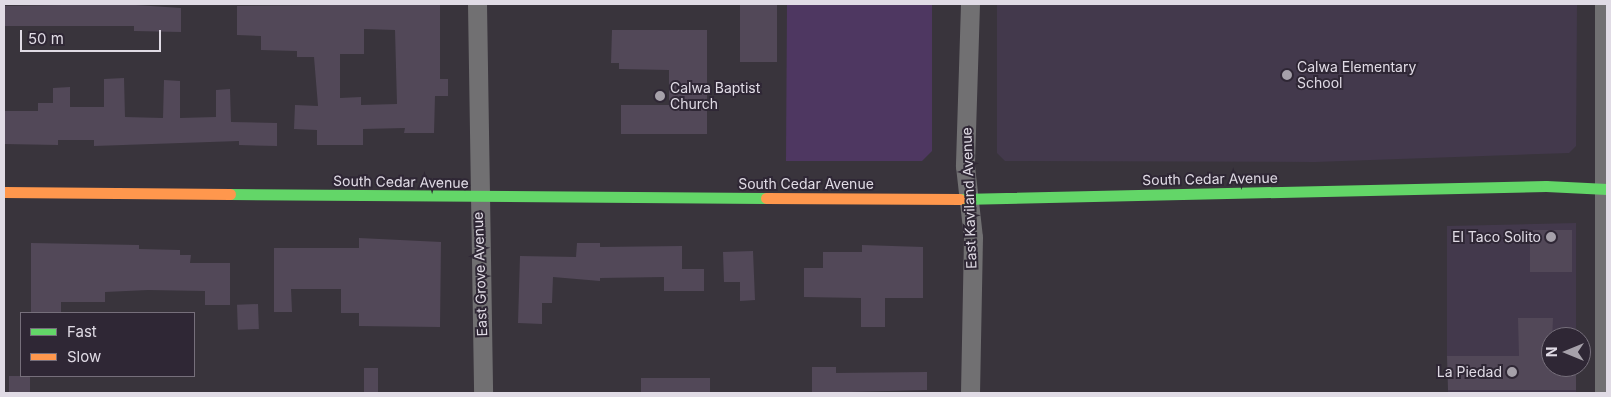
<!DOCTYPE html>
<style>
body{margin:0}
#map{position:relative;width:1611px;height:397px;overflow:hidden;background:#39343c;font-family:Inter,sans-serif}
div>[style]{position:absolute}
.built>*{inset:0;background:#43394c;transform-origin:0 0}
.green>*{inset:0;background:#4e3761}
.building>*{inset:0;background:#524858;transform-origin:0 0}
.street>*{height:19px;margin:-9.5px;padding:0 9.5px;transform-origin:9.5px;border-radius:9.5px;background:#717072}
.fast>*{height:11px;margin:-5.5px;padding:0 5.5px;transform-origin:5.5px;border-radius:5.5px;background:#63d668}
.slow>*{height:11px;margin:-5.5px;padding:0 5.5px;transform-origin:5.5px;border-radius:5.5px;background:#ff974d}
.dots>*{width:14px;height:14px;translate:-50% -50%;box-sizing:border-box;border:2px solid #2f2735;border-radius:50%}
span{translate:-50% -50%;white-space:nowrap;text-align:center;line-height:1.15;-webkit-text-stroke:4px #2f2735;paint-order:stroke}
.poi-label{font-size:14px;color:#e0dbe5}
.left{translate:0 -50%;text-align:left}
.right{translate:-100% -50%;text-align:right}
.street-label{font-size:14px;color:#e0dbe5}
.frame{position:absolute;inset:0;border:5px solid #e0dbe5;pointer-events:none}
.legend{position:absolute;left:20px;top:312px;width:175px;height:65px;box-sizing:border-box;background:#2f2735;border:1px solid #766f7b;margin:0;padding:6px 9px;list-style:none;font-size:15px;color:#e0dbe5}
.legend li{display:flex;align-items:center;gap:10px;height:25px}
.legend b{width:25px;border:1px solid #766f7b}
.north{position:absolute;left:1541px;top:327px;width:50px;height:50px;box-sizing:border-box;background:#2f2735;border:1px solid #766f7b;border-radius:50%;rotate:270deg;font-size:14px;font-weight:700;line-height:20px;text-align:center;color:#e0dbe5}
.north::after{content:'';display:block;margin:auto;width:18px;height:22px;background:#a6a1aa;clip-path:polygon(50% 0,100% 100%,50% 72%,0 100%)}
.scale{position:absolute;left:20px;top:30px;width:141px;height:22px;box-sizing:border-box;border:2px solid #e0dbe5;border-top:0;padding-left:6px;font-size:15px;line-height:18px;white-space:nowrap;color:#e0dbe5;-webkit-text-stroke:4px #2f2735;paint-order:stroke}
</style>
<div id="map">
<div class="built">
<div style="clip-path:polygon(997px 4px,1577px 4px,1576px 146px,1569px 153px,1315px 162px,1005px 161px,997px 153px)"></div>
<div style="clip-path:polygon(1576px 223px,1576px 337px,1551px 337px,1551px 356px,1447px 356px,1447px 226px)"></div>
<div style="left:1448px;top:390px;width:128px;height:3px"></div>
</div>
<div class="green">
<div style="clip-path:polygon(787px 4px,932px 4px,932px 151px,922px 161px,786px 161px)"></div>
</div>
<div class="building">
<div style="clip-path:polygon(121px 4px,181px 8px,181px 32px,134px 31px,134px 26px,4px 26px,4px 6px)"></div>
<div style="clip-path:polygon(evenodd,440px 4px,440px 79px,448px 79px,448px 96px,435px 96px,434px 133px,404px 133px,405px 128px,363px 129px,363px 145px,317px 145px,317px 130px,294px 129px,295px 105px,318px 106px,314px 57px,297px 57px,297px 51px,261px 50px,261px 36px,237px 35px,237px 6px,440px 4px,364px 29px,395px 30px,397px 104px,361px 105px,361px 97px,340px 98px,340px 54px,364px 54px,364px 29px)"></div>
<div style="left:740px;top:4px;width:37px;height:58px"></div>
<div style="clip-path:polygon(612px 30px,707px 30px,707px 134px,621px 134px,621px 105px,669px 105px,669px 70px,619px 69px,619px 63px,611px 63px)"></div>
<div style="clip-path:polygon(124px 78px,125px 117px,163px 118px,164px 80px,180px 81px,180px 118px,216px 117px,216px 90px,230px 89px,231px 122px,277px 123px,277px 146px,239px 145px,239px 141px,94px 146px,94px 140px,58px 140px,58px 145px,4px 144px,4px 111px,38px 111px,38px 103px,53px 103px,53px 88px,70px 87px,70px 107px,104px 107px,104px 79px)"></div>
<div style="left:1572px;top:230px;width:42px;height:42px;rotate:90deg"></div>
<div style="clip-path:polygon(359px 238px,441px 242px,440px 327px,359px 326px,359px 313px,341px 313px,341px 289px,291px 289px,292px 312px,274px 312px,274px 248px,359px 248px)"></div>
<div style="clip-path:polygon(31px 243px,139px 245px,139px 249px,180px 250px,180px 255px,191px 255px,190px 263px,230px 263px,230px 305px,205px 305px,205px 291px,148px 290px,105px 292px,105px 302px,61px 302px,61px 313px,31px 313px)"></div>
<div style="clip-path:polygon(577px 243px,600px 243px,600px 247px,682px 246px,682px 269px,704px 269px,704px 291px,664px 291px,664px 277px,600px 278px,600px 281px,553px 277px,552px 303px,542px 303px,542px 324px,518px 323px,520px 256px,576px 257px)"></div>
<div style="clip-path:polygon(862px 245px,923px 247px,923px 298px,885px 298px,885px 327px,861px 327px,861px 298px,804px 297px,804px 268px,823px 268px,823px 252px,862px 252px)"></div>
<div style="clip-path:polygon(753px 251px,755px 300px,740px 301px,740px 282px,724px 282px,723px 252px)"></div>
<div style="left:258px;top:304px;width:25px;height:21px;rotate:88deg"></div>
<div style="clip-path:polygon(1518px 318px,1553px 318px,1551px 367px,1576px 367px,1576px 390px,1448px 390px,1447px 356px,1519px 356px)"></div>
<div style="clip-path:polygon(812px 367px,836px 367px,836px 373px,927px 372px,927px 390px,812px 393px)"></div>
<div style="left:364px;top:368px;width:14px;height:25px"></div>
<div style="left:9px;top:376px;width:21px;height:17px"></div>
<div style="left:641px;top:378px;width:69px;height:15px"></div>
</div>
<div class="street">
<div style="left:477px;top:4px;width:389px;rotate:89.1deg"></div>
<div style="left:970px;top:4px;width:162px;rotate:91.8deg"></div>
<div style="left:965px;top:166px;width:71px;rotate:83.6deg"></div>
<div style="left:973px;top:237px;width:156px;rotate:91.1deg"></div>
<div style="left:1604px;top:4px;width:389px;rotate:90deg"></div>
</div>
<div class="fast">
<div style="left:230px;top:194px;width:536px;rotate:0.43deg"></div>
<div style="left:960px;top:199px;width:586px;rotate:-1.27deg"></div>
<div style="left:1546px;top:186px;width:61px;rotate:2.8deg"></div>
</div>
<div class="slow">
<div style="left:4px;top:192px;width:226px;rotate:0.5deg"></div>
<div style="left:766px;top:198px;width:194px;rotate:0.3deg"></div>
</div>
<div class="dots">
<div style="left:1287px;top:75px;background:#a6a1aa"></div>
<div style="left:660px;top:96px;background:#a6a1aa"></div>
<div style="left:1551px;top:237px;background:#a6a1aa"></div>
<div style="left:1512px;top:372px;background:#a6a1aa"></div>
</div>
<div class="poi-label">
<span class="left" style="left:1297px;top:75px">Calwa Elementary<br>School</span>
<span class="left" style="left:670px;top:96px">Calwa Baptist<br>Church</span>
<span class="right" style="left:1541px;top:237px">El Taco Solito</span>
<span class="right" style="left:1502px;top:372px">La Piedad</span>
</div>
<div class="street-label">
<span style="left:1210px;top:179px;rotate:-1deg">South Cedar Avenue</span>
<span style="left:401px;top:182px;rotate:1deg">South Cedar Avenue</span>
<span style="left:806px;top:184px">South Cedar Avenue</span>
<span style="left:969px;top:198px;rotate:-92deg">East Kaviland Avenue</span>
<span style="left:480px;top:274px;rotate:-92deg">East Grove Avenue</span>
</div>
<div class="frame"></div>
<ul class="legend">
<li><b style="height:6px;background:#63d668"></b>Fast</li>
<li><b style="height:6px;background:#ff974d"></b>Slow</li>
</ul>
<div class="north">N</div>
<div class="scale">50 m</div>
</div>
